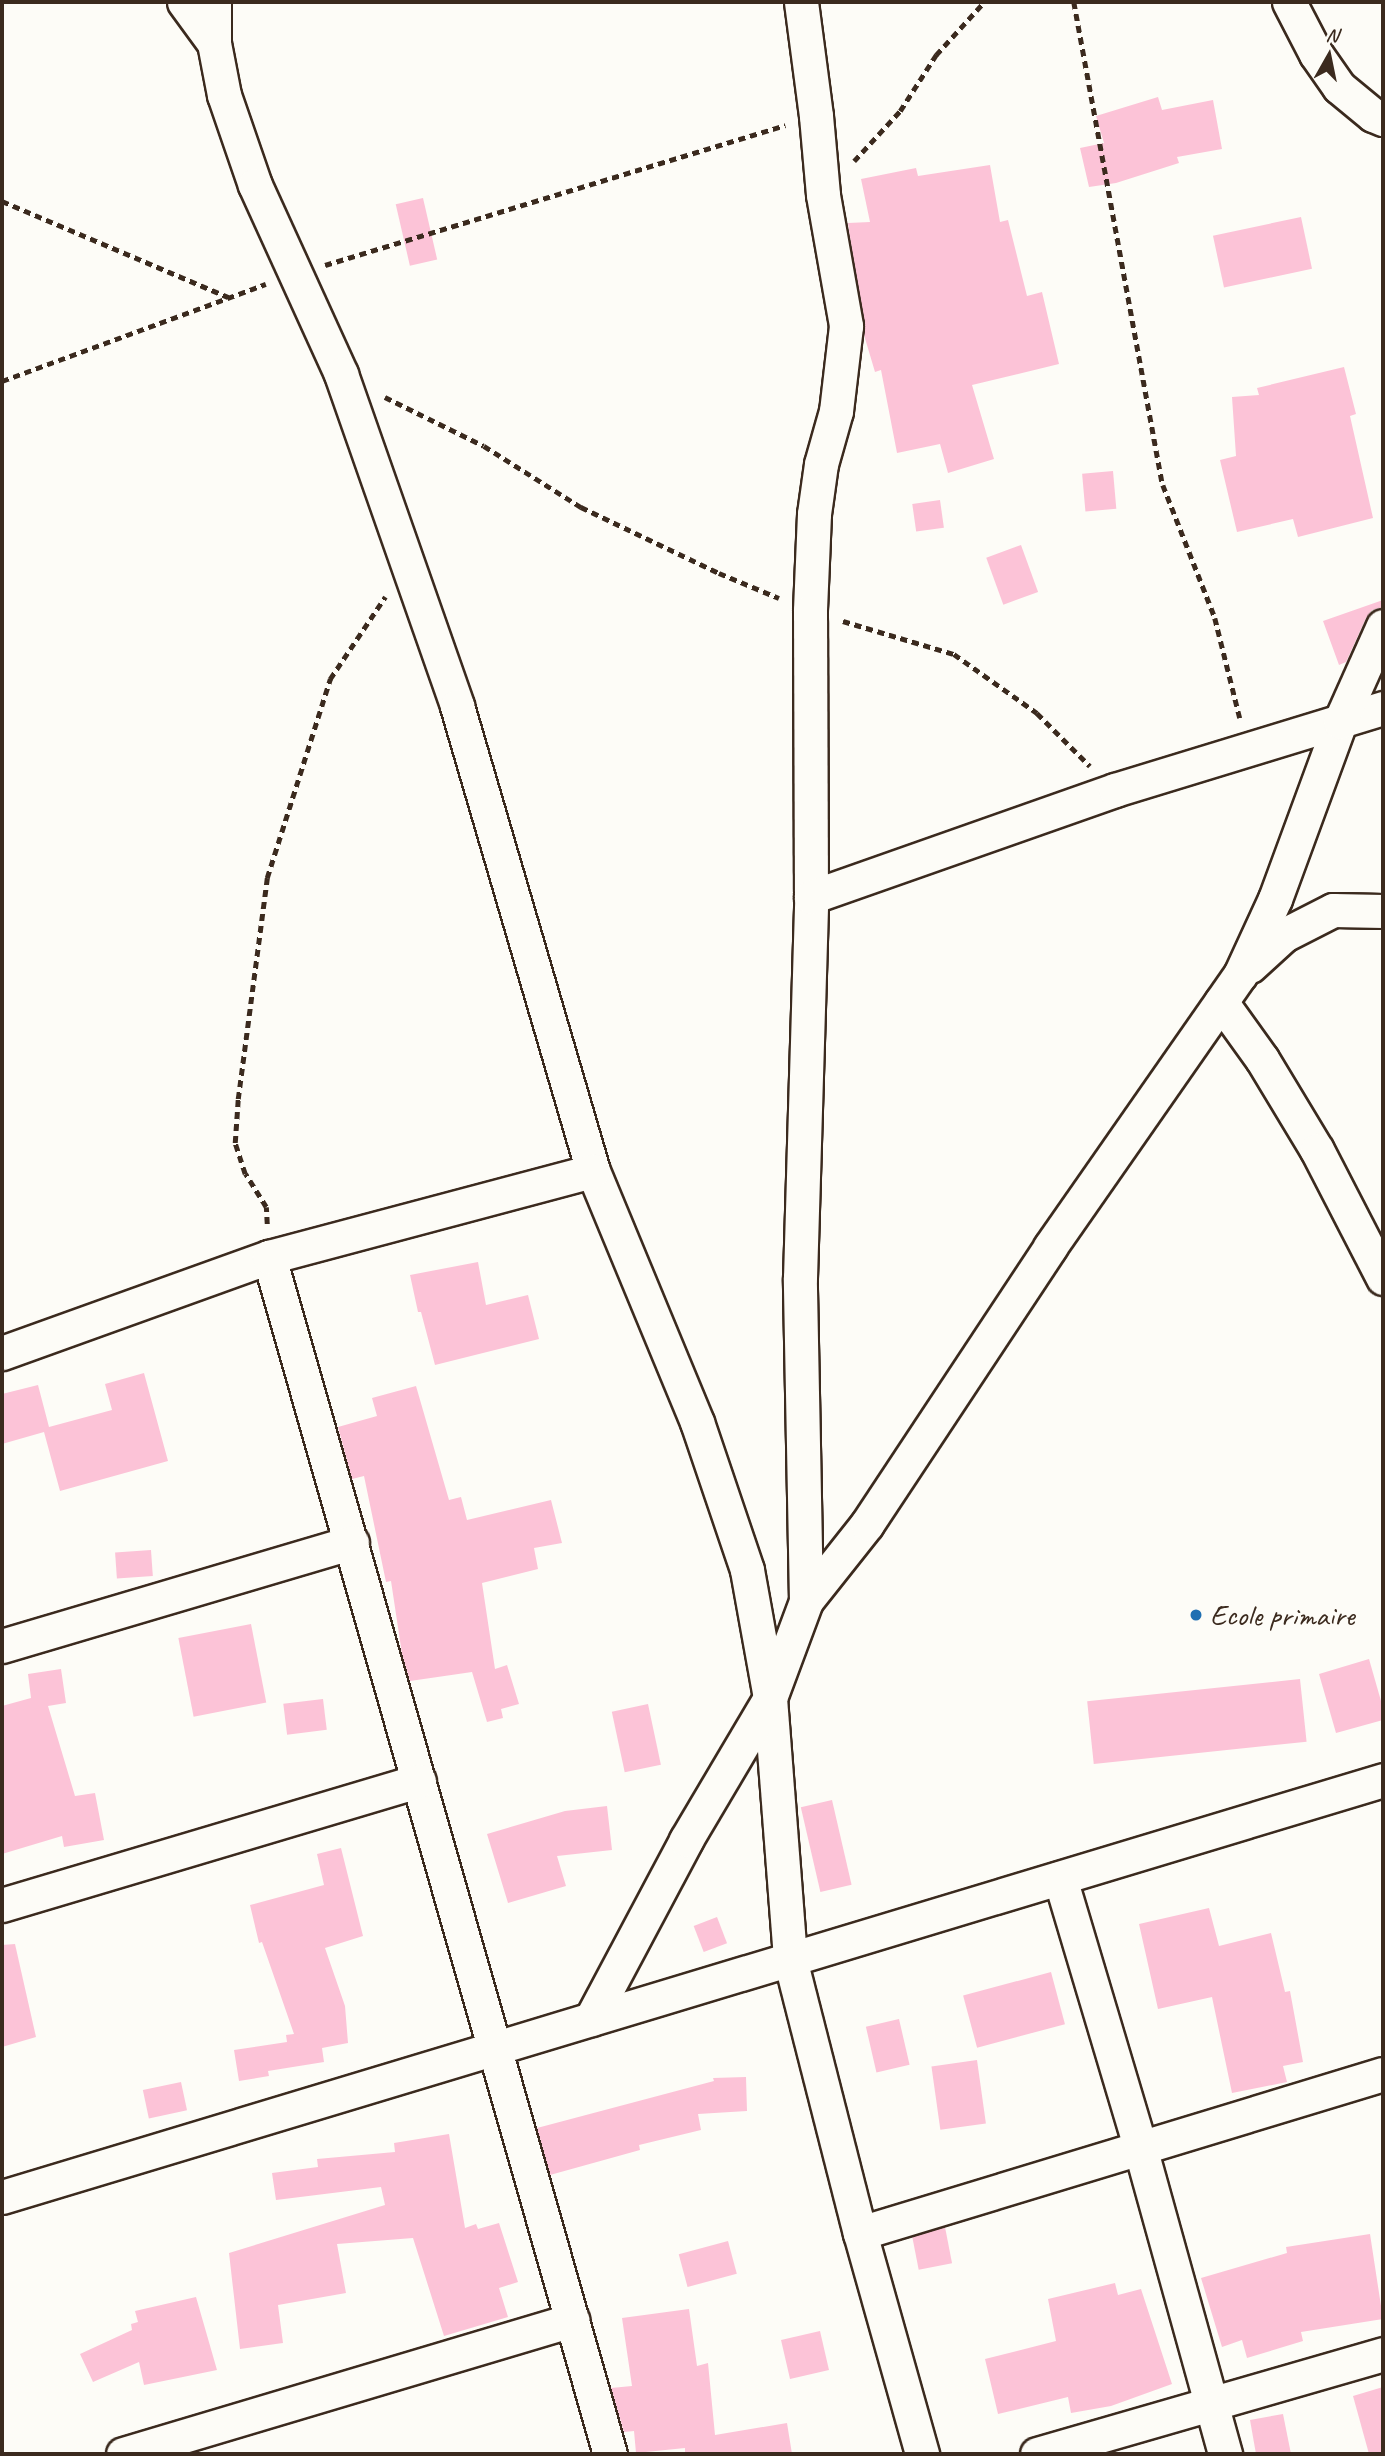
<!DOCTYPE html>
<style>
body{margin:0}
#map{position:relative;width:1385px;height:2456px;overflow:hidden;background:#fdfcf7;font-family:Caveat,sans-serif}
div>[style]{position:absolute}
.building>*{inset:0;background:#fcc3d7;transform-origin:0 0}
.path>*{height:4.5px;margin-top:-2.25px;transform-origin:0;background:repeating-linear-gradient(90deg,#3b2a1e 0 7px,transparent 0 12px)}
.roads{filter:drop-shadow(2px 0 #3b2a1e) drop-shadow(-2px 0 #3b2a1e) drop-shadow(0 2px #3b2a1e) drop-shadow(0 -2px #3b2a1e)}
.minor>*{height:33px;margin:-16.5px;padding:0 16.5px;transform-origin:16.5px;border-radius:16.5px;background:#fdfcf7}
.dots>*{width:19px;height:19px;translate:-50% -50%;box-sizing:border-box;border:4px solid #fdfcf7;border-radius:50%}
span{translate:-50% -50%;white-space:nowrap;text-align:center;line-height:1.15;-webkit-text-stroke:7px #fdfcf7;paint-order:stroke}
.poi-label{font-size:30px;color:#3b2a1e}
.left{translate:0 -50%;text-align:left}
.frame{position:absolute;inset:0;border:4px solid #3b2a1e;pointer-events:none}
.north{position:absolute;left:1294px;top:21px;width:70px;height:70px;-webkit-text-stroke:5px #fdfcf7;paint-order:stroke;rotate:9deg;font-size:19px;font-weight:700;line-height:28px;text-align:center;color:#3b2a1e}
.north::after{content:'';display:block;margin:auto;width:24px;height:32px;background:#3b2a1e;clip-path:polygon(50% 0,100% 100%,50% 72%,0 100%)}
</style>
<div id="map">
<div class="building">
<div style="clip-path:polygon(1158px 97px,1162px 110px,1213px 100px,1222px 149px,1177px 157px,1179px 163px,1116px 183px,1089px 187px,1080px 148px,1104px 143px,1096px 116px)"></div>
<div style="clip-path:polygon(990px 165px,1000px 222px,1008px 220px,1027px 296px,1042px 292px,1059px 364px,972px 385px,994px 459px,948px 473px,940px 444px,897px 453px,881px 370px,875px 372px,864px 335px,848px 223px,870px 222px,861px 179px,916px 168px,918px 176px)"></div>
<div style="left:423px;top:198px;width:63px;height:28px;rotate:77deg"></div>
<div style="left:1301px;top:217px;width:53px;height:90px;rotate:78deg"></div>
<div style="clip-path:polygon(1344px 367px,1356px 414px,1350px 416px,1373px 518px,1298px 537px,1293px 519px,1237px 532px,1220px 460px,1236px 456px,1232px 397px,1259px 395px,1257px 388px)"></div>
<div style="left:1113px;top:471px;width:38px;height:31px;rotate:85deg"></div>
<div style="left:940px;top:500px;width:28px;height:28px;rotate:82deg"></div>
<div style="left:1021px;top:545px;width:50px;height:37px;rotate:70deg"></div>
<div style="clip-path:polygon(1383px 600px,1383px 607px,1372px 610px,1366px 618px,1346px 662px,1339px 665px,1323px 621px)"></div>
<div style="clip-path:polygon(478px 1262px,486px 1305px,528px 1295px,539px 1339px,435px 1365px,421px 1312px,418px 1312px,410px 1275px)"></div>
<div style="clip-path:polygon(144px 1373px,168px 1461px,60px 1491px,44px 1432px,2px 1444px,2px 1394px,38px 1385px,49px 1427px,112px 1410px,105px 1384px)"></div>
<div style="clip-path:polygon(416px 1386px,449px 1500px,461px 1497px,467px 1520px,551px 1500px,562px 1543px,534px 1548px,538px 1569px,482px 1583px,495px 1669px,507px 1665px,519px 1704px,501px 1709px,503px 1718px,487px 1722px,472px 1672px,410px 1681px,402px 1654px,391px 1581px,386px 1582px,364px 1476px,352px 1479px,338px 1427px,377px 1416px,372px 1398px)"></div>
<div style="left:151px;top:1550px;width:26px;height:36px;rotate:86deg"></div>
<div style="left:251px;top:1624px;width:80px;height:74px;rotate:79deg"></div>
<div style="clip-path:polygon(1369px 1659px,1383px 1708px,1383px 1720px,1336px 1733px,1319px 1674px)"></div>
<div style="clip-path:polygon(61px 1669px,66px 1703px,48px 1706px,75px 1796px,95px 1793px,104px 1840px,64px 1847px,62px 1836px,2px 1854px,2px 1706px,31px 1698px,28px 1674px)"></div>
<div style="left:1300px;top:1679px;width:63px;height:214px;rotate:84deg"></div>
<div style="left:323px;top:1699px;width:31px;height:40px;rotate:83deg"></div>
<div style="left:648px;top:1704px;width:62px;height:37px;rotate:78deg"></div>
<div style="left:832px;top:1800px;width:87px;height:32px;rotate:77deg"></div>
<div style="clip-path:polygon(607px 1806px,612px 1850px,557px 1856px,566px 1886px,508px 1903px,487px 1834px,565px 1811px)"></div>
<div style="clip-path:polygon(341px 1848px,363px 1936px,325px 1948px,345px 2006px,348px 2043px,322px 2048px,324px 2062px,268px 2071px,269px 2076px,239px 2081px,234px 2050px,287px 2042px,286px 2035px,294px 2034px,262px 1942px,259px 1943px,250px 1905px,324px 1885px,317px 1854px)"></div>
<div style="clip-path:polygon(1209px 1908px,1219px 1946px,1271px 1933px,1285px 1992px,1290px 1991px,1303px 2062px,1283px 2066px,1287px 2082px,1232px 2093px,1212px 1997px,1158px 2009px,1139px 1924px)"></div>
<div style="left:717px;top:1917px;width:28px;height:25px;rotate:69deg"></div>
<div style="clip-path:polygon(15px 1944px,36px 2037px,2px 2047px,2px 1945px)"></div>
<div style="left:1051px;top:1972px;width:54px;height:91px;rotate:75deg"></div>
<div style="left:899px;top:2019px;width:47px;height:34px;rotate:77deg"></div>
<div style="left:977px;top:2060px;width:64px;height:46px;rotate:82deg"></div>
<div style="clip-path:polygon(746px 2077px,747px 2111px,698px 2114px,701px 2130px,639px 2145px,640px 2150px,550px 2175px,537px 2128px,714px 2081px,713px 2078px)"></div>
<div style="left:181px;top:2082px;width:29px;height:39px;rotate:78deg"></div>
<div style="clip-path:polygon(449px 2134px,465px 2228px,476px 2224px,478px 2229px,499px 2223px,518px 2282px,499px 2288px,508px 2317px,444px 2336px,413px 2238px,337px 2244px,346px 2293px,278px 2305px,283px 2343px,240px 2349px,229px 2253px,385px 2205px,381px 2187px,276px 2200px,272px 2173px,318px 2167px,317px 2159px,395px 2152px,394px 2143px)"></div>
<div style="left:945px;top:2227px;width:37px;height:34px;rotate:79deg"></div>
<div style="clip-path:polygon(1370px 2234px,1383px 2319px,1301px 2332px,1303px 2341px,1247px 2358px,1242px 2340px,1222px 2347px,1201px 2278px,1287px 2253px,1286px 2247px)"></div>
<div style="left:728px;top:2241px;width:34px;height:51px;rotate:75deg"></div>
<div style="clip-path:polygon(1115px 2283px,1118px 2295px,1141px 2289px,1172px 2384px,1111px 2406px,1071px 2413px,1068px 2397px,998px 2414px,985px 2359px,1056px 2341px,1048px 2299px)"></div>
<div style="clip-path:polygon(196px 2297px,217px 2370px,144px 2385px,139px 2362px,93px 2382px,80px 2354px,132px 2330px,131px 2324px,138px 2322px,135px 2311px)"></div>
<div style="clip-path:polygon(689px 2309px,697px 2366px,708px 2363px,715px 2435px,787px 2423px,792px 2454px,685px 2454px,685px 2448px,636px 2453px,634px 2431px,624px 2432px,611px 2388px,632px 2386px,622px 2318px)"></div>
<div style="left:820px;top:2331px;width:40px;height:40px;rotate:77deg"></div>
<div style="clip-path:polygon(1383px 2387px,1383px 2454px,1369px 2454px,1353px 2396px)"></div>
<div style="clip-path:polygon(1283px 2414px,1291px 2454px,1256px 2454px,1250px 2420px)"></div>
</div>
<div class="path">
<div style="left:1074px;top:2px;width:491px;rotate:79.6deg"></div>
<div style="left:1163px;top:485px;width:143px;rotate:68.6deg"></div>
<div style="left:1215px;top:618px;width:103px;rotate:76deg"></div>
<div style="left:854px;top:161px;width:68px;rotate:-47.4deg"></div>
<div style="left:900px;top:111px;width:67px;rotate:-57.3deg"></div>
<div style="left:936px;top:55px;width:72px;rotate:-47.8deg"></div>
<div style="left:2px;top:201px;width:246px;rotate:23deg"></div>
<div style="left:325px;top:265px;width:481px;rotate:-16.9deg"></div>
<div style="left:2px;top:381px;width:281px;rotate:-20.2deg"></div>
<div style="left:385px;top:397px;width:110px;rotate:26.3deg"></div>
<div style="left:484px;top:446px;width:115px;rotate:32.2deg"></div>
<div style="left:581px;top:507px;width:153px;rotate:25.6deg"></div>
<div style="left:719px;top:573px;width:65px;rotate:22.6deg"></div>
<div style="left:843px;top:621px;width:116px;rotate:16.6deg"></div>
<div style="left:954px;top:654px;width:102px;rotate:35.4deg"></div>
<div style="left:1037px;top:713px;width:75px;rotate:45deg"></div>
<div style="left:267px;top:1224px;width:17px;rotate:-93deg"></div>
<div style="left:266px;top:1207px;width:39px;rotate:-122deg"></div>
<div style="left:245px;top:1174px;width:33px;rotate:-108deg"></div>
<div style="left:235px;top:1143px;width:44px;rotate:-86.1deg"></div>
<div style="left:238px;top:1099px;width:223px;rotate:-82.5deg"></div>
<div style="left:267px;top:878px;width:209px;rotate:-72.4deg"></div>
<div style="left:330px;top:679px;width:99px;rotate:-56.1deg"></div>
</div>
<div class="roads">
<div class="minor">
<div style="left:184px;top:2px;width:51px;rotate:53.8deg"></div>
<div style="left:214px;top:2px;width:41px;rotate:90deg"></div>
<div style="left:214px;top:43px;width:53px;rotate:79.1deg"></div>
<div style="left:224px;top:95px;width:95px;rotate:71deg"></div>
<div style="left:255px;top:185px;width:208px;rotate:65.5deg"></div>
<div style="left:341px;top:374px;width:352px;rotate:70.7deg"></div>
<div style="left:457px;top:706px;width:484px;rotate:73.7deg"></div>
<div style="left:593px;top:1171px;width:272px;rotate:67.5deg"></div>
<div style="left:697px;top:1422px;width:156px;rotate:71.3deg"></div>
<div style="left:747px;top:1570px;width:130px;rotate:79.8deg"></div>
<div style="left:770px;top:1698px;width:262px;rotate:85.6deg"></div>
<div style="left:790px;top:1959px;width:283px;rotate:75.7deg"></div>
<div style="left:860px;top:2233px;width:230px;rotate:74.3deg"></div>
<div style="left:801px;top:2px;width:115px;rotate:82.5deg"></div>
<div style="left:816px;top:116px;width:79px;rotate:84.9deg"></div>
<div style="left:823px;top:195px;width:133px;rotate:80deg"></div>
<div style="left:846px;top:326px;width:86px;rotate:96.7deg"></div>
<div style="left:836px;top:411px;width:55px;rotate:105.8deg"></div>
<div style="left:821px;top:464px;width:50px;rotate:98deg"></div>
<div style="left:814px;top:514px;width:97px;rotate:92.4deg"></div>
<div style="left:810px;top:611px;width:286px;rotate:89.8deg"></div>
<div style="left:1289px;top:2px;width:59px;rotate:62.6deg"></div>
<div style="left:1316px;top:54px;width:40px;rotate:55.1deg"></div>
<div style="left:1339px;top:87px;width:44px;rotate:39.5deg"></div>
<div style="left:1373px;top:115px;width:11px;rotate:22deg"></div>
<div style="left:1250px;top:966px;width:46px;rotate:-42.4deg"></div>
<div style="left:1284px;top:935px;width:55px;rotate:-27deg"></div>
<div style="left:1333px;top:910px;width:50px;rotate:1.1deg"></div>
<div style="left:1221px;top:1002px;width:70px;rotate:54.3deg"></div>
<div style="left:1262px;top:1059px;width:106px;rotate:58.9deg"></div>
<div style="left:1317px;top:1150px;width:144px;rotate:62.7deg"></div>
<div style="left:269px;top:1257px;width:1245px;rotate:74.1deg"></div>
<div style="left:2px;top:1353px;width:284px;rotate:-19.8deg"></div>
<div style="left:269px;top:1257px;width:335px;rotate:-14.9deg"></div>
<div style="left:806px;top:1601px;width:323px;rotate:-91.1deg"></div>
<div style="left:800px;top:1278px;width:381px;rotate:-88.3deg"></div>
<div style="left:811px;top:897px;width:322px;rotate:-19.4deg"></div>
<div style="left:1115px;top:790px;width:280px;rotate:-17deg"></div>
<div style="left:2px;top:1646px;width:365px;rotate:-16.5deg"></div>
<div style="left:1060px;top:1878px;width:281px;rotate:73.4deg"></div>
<div style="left:1140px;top:2147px;width:319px;rotate:74.5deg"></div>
<div style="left:2px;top:1905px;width:435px;rotate:-16.6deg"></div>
<div style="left:591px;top:2019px;width:203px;rotate:-62deg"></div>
<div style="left:686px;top:1840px;width:165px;rotate:-59.4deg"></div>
<div style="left:770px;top:1698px;width:103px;rotate:-69.6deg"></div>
<div style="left:806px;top:1601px;width:98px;rotate:-51.6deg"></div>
<div style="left:867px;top:1524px;width:332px;rotate:-56.5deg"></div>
<div style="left:1050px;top:1247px;width:332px;rotate:-55.1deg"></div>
<div style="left:1240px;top:975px;width:84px;rotate:-65.3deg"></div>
<div style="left:1275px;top:899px;width:189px;rotate:-69.8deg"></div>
<div style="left:1340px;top:722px;width:105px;rotate:-65.9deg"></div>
<div style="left:2px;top:2197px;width:1443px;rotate:-16.8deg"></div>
<div style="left:860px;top:2233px;width:547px;rotate:-16.91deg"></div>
<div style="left:123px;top:2454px;width:469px;rotate:-16.6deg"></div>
<div style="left:1037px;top:2454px;width:360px;rotate:-16.1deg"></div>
</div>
</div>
<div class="dots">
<div style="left:1196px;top:1615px;background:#1f6fb2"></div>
</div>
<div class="poi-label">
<span class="left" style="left:1210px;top:1615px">Ecole primaire</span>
</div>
<div class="frame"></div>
<div class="north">N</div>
</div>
